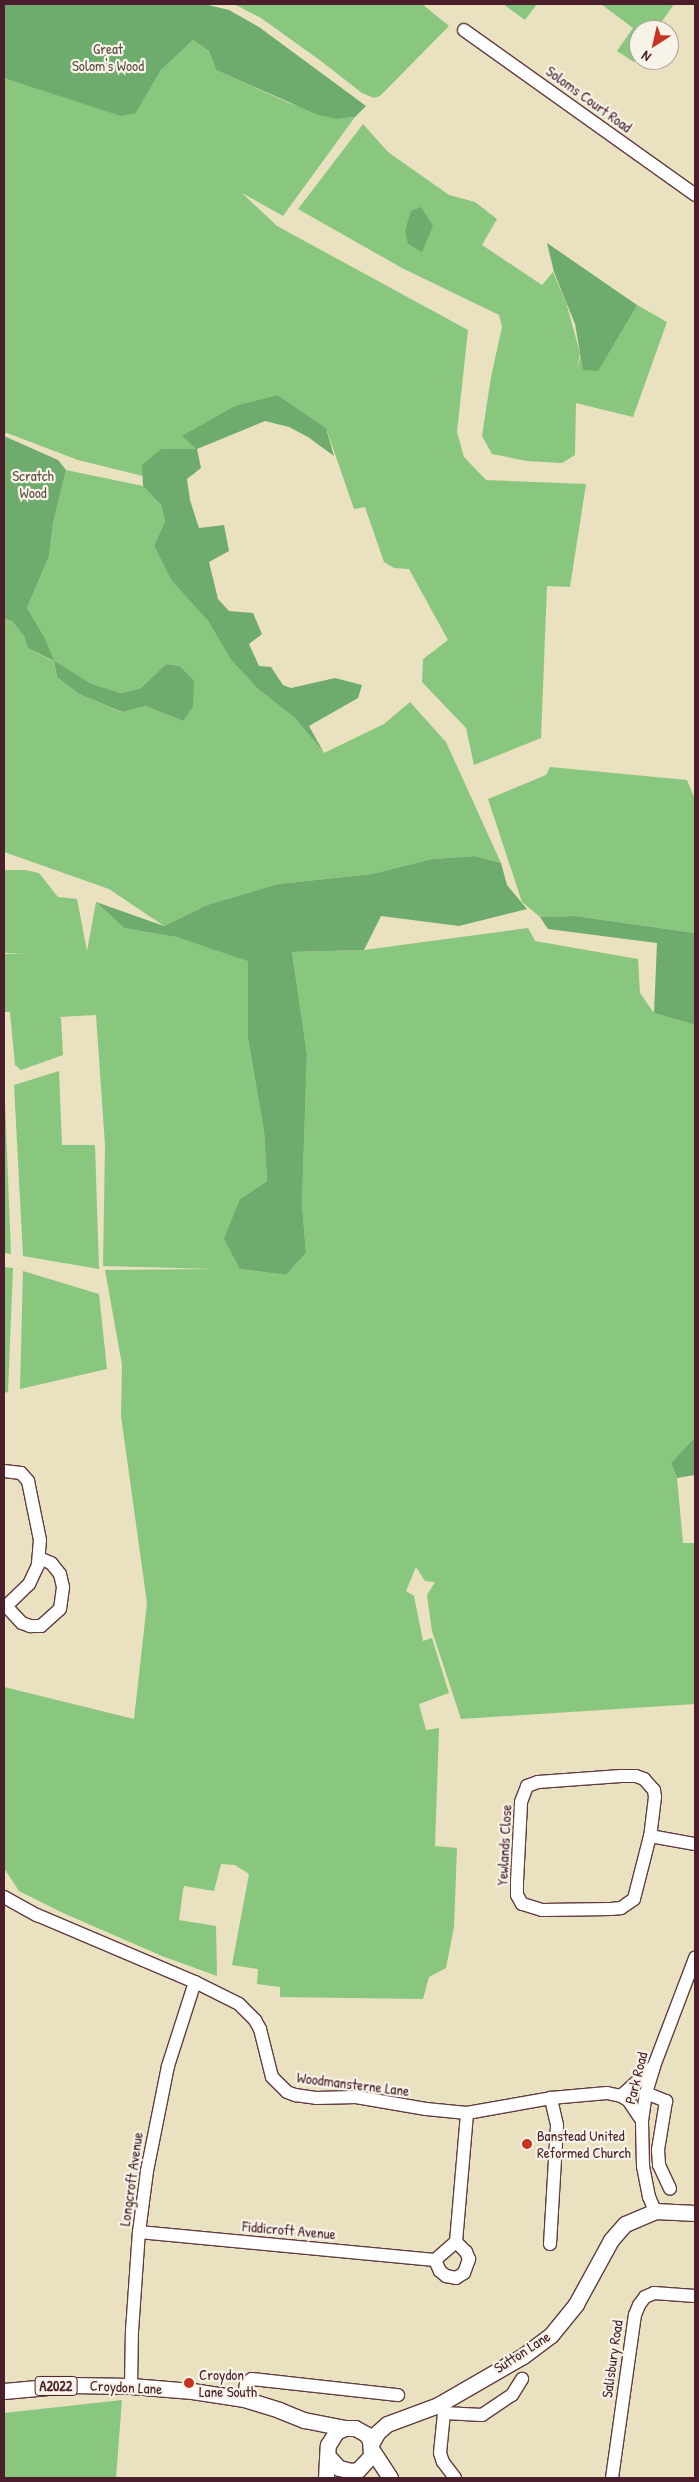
<!DOCTYPE html>
<style>
body{margin:0}
#map{position:relative;width:699px;height:2482px;overflow:hidden;background:#e9e1bf;font-family:"Patrick Hand",sans-serif}
div>[style]{position:absolute}
.green>*{inset:0;background:#89c77e}
.forest>*{inset:0;background:#6eac6d}
.roads{filter:drop-shadow(1px 0 #623c41) drop-shadow(-1px 0 #623c41) drop-shadow(0 1px #623c41) drop-shadow(0 -1px #623c41)}
.minor>*{height:12px;margin:-6px;padding:0 6px;transform-origin:6px;border-radius:6px;background:#fff}
.major>*{height:15px;margin:-7.5px;padding:0 7.5px;transform-origin:7.5px;border-radius:7.5px;background:#fff}
.dots>*{width:14px;height:14px;translate:-50% -50%;box-sizing:border-box;border:2px solid #f7f3e8;border-radius:50%}
span{translate:-50% -50%;white-space:nowrap;text-align:center;line-height:1.15;-webkit-text-stroke:4.5px #f7f3e8;paint-order:stroke}
.shield-label span{padding:1px 4px;background:#f7f3e8;border:1px solid;border-radius:4px;-webkit-text-stroke-width:0}
.shield-label{font-size:14px;color:#4a1f2b;font-weight:700}
.park-label{font-size:15px;color:#5d5144}
.street-label{font-size:15px;color:#4a1f2b}
.poi-label{font-size:15px;color:#4a1f2b}
.left{translate:0 -50%;text-align:left}
.frame{position:absolute;inset:0;border:5px solid #4a1f2b;pointer-events:none}
.north{position:absolute;left:629px;top:20px;width:50px;height:50px;box-sizing:border-box;background:#f7f3e8;border:1px solid #b29e9c;border-radius:50%;rotate:215deg;font-size:14px;font-weight:700;line-height:20px;text-align:center;color:#4a1f2b}
.north::after{content:'';display:block;margin:auto;width:18px;height:22px;background:#c8321e;clip-path:polygon(50% 0,100% 100%,50% 72%,0 100%)}
</style>
<div id="map">
<div class="green">
<div style="clip-path:polygon(234px 4px,422px 4px,449px 26px,380px 96px,374px 98px,362px 93px,321px 61px,261px 18px)"></div>
<div style="clip-path:polygon(503px 4px,537px 4px,525px 20px)"></div>
<div style="clip-path:polygon(601px 4px,674px 4px,656px 30px,639px 30px,639px 55px,634px 62px,617px 51px,633px 28px)"></div>
<div style="clip-path:polygon(193px 40px,209px 51px,216px 70px,289px 103px,338px 119px,355px 117px,283px 216px,242px 193px,277px 226px,468px 330px,457px 432px,464px 457px,486px 480px,586px 484px,570px 587px,547px 586px,541px 738px,474px 765px,466px 728px,422px 682px,423px 659px,448px 640px,409px 569px,394px 568px,384px 562px,365px 507px,354px 509px,326px 428px,278px 395px,183px 437px,197px 449px,142px 465px,143px 476px,78px 460px,7px 433px,4px 435px,4px 78px,136px 113px,161px 70px)"></div>
<div style="clip-path:polygon(363px 124px,388px 152px,449px 195px,475px 202px,497px 219px,482px 245px,542px 285px,553px 272px,566px 302px,580px 353px,577px 370px,582px 350px,599px 329px,637px 305px,667px 322px,633px 417px,576px 403px,575px 455px,562px 463px,527px 461px,492px 454px,482px 436px,491px 377px,502px 327px,499px 315px,402px 268px,298px 209px)"></div>
<div style="clip-path:polygon(evenodd,66px 470px,143px 486px,161px 505px,165px 521px,154px 546px,171px 580px,208px 621px,231px 660px,258px 689px,295px 718px,324px 753px,384px 724px,410px 702px,446px 742px,501px 863px,475px 856px,432px 859px,372px 874px,278px 884px,207px 905px,164px 926px,109px 889px,4px 852px,4px 619px,12px 621px,24px 636px,28px 648px,53px 661px,45px 638px,27px 608px,49px 556px,53px 524px,66px 470px,54px 662px,92px 684px,121px 693px,141px 688px,166px 664px,180px 666px,194px 680px,183px 721px,146px 706px,121px 712px,79px 694px,57px 677px,54px 662px)"></div>
<div style="clip-path:polygon(550px 767px,687px 780px,695px 799px,695px 933px,575px 916px,540px 917px,522px 902px,488px 799px,546px 775px)"></div>
<div style="clip-path:polygon(4px 870px,25px 870px,39px 873px,58px 897px,77px 899px,87px 951px,96px 902px,124px 928px,176px 937px,248px 960px,248px 1039px,264px 1131px,267px 1181px,240px 1199px,240px 1269px,286px 1275px,306px 1253px,302px 1203px,307px 1054px,292px 952px,364px 950px,528px 928px,535px 941px,638px 959px,640px 993px,654px 1013px,695px 1025px,695px 1437px,671px 1463px,677px 1478px,683px 1543px,695px 1543px,695px 1704px,461px 1719px,432px 1631px,427px 1595px,435px 1582px,425px 1581px,416px 1567px,406px 1591px,414px 1596px,423px 1641px,432px 1638px,449px 1693px,419px 1704px,426px 1730px,439px 1728px,435px 1846px,457px 1848px,454px 1927px,446px 1968px,429px 1977px,423px 1999px,280px 1997px,280px 1987px,257px 1984px,258px 1969px,232px 1965px,249px 1874px,235px 1865px,221px 1864px,214px 1891px,184px 1886px,183px 1890px,179px 1920px,216px 1926px,217px 1976px,162px 1956px,63px 1913px,19px 1891px,4px 1868px,4px 1687px,134px 1719px,147px 1603px,121px 1416px,122px 1365px,105px 1270px,215px 1269px,103px 1266px,105px 1145px,96px 1015px,59px 1017px,61px 1018px,63px 1055px,21px 1070px,15px 1065px,10px 1012px,4px 1012px,4px 954px,25px 953px,4px 953px)"></div>
<div style="clip-path:polygon(59px 1071px,62px 1145px,95px 1145px,99px 1269px,23px 1256px,14px 1085px)"></div>
<div style="clip-path:polygon(4px 1100px,5px 1102px,11px 1254px,4px 1253px)"></div>
<div style="clip-path:polygon(4px 1267px,13px 1268px,8px 1392px,4px 1393px)"></div>
<div style="clip-path:polygon(23px 1271px,99px 1294px,107px 1369px,20px 1389px)"></div>
<div style="clip-path:polygon(122px 2400px,116px 2478px,4px 2478px,4px 2413px)"></div>
</div>
<div class="forest">
<div style="clip-path:polygon(4px 4px,204px 4px,229px 10px,259px 27px,366px 106px,355px 117px,338px 119px,318px 115px,216px 70px,209px 51px,193px 40px,161px 70px,136px 113px,121px 116px,4px 78px)"></div>
<div style="clip-path:polygon(421px 207px,433px 226px,422px 252px,408px 244px,405px 231px,411px 211px)"></div>
<div style="clip-path:polygon(547px 243px,637px 305px,598px 371px,583px 370px,575px 324px,554px 272px)"></div>
<div style="clip-path:polygon(278px 395px,326px 428px,334px 456px,308px 437px,289px 427px,265px 421px,197px 449px,201px 468px,187px 479px,190px 500px,199px 528px,224px 525px,229px 551px,209px 562px,218px 599px,229px 611px,253px 613px,262px 634px,249px 644px,259px 666px,271px 667px,283px 685px,291px 688px,335px 678px,362px 685px,358px 698px,309px 726px,324px 753px,295px 718px,258px 689px,231px 660px,208px 621px,171px 580px,154px 546px,165px 521px,161px 505px,143px 486px,142px 465px,161px 449px,196px 449px,182px 436px,235px 406px)"></div>
<div style="clip-path:polygon(4px 436px,58px 460px,66px 470px,53px 524px,49px 556px,27px 608px,45px 638px,54px 661px,92px 684px,121px 693px,141px 688px,166px 664px,180px 666px,194px 680px,193px 707px,183px 721px,146px 706px,122px 712px,79px 694px,57px 677px,54px 661px,28px 648px,24px 636px,12px 621px,4px 619px)"></div>
<div style="clip-path:polygon(475px 856px,501px 863px,507px 885px,527px 909px,459px 926px,381px 916px,364px 950px,292px 952px,307px 1054px,302px 1203px,306px 1253px,286px 1275px,240px 1269px,224px 1239px,240px 1199px,267px 1181px,264px 1131px,248px 1039px,248px 961px,176px 937px,124px 928px,96px 902px,164px 926px,207px 905px,278px 884px,372px 874px,432px 859px)"></div>
<div style="clip-path:polygon(575px 916px,695px 933px,695px 1025px,654px 1013px,657px 943px,548px 929px,540px 917px)"></div>
<div style="clip-path:polygon(695px 1437px,695px 1475px,677px 1478px,671px 1463px)"></div>
</div>
<div class="roads">
<div class="minor">
<div style="left:464px;top:30px;width:284px;rotate:35.5deg"></div>
<div style="left:4px;top:1471px;width:17px;rotate:7deg"></div>
<div style="left:21px;top:1473px;width:11px;rotate:49deg"></div>
<div style="left:28px;top:1481px;width:60px;rotate:78.5deg"></div>
<div style="left:40px;top:1540px;width:25px;rotate:95deg"></div>
<div style="left:38px;top:1565px;width:21px;rotate:115deg"></div>
<div style="left:29px;top:1584px;width:35px;rotate:136deg"></div>
<div style="left:6px;top:1606px;width:23px;rotate:47deg"></div>
<div style="left:22px;top:1623px;width:9px;rotate:21deg"></div>
<div style="left:30px;top:1626px;width:11px"></div>
<div style="left:41px;top:1626px;width:25px;rotate:-42deg"></div>
<div style="left:60px;top:1609px;width:22px;rotate:-82deg"></div>
<div style="left:63px;top:1587px;width:13px;rotate:-103deg"></div>
<div style="left:60px;top:1574px;width:14px;rotate:-129deg"></div>
<div style="left:51px;top:1563px;width:13px;rotate:-157deg"></div>
<div style="left:621px;top:1776px;width:15px"></div>
<div style="left:636px;top:1776px;width:9px;rotate:21deg"></div>
<div style="left:644px;top:1779px;width:15px;rotate:48deg"></div>
<div style="left:654px;top:1790px;width:7px;rotate:82deg"></div>
<div style="left:655px;top:1797px;width:39px;rotate:97deg"></div>
<div style="left:650px;top:1836px;width:65px;rotate:104.3deg"></div>
<div style="left:634px;top:1899px;width:16px;rotate:145deg"></div>
<div style="left:621px;top:1908px;width:10px;rotate:174deg"></div>
<div style="left:611px;top:1909px;width:69px;rotate:179.2deg"></div>
<div style="left:542px;top:1910px;width:21px;rotate:-163deg"></div>
<div style="left:522px;top:1904px;width:10px;rotate:-119deg"></div>
<div style="left:517px;top:1895px;width:13px;rotate:-90deg"></div>
<div style="left:517px;top:1882px;width:80px;rotate:-87.1deg"></div>
<div style="left:521px;top:1802px;width:17px;rotate:-69deg"></div>
<div style="left:527px;top:1786px;width:12px;rotate:-20deg"></div>
<div style="left:538px;top:1782px;width:83px;rotate:-4.1deg"></div>
<div style="left:650px;top:1836px;width:46px;rotate:10.1deg"></div>
<div style="left:4px;top:1897px;width:38px;rotate:29deg"></div>
<div style="left:37px;top:1915px;width:172px;rotate:23deg"></div>
<div style="left:195px;top:1982px;width:49px;rotate:26.6deg"></div>
<div style="left:239px;top:2004px;width:23px;rotate:45deg"></div>
<div style="left:255px;top:2020px;width:10px;rotate:61deg"></div>
<div style="left:260px;top:2029px;width:49px;rotate:76deg"></div>
<div style="left:272px;top:2077px;width:21px;rotate:45deg"></div>
<div style="left:287px;top:2092px;width:9px;rotate:21deg"></div>
<div style="left:295px;top:2095px;width:21px;rotate:8deg"></div>
<div style="left:316px;top:2098px;width:40px;rotate:-1.4deg"></div>
<div style="left:356px;top:2097px;width:71px;rotate:9.7deg"></div>
<div style="left:426px;top:2109px;width:41px;rotate:5.6deg"></div>
<div style="left:467px;top:2113px;width:85px;rotate:-10.1deg"></div>
<div style="left:551px;top:2098px;width:56px;rotate:-5.1deg"></div>
<div style="left:607px;top:2093px;width:14px;rotate:12deg"></div>
<div style="left:621px;top:2096px;width:8px;rotate:30deg"></div>
<div style="left:628px;top:2100px;width:25px;rotate:56deg"></div>
<div style="left:646px;top:2093px;width:22px;rotate:22deg"></div>
<div style="left:666px;top:2101px;width:50px;rotate:99.3deg"></div>
<div style="left:658px;top:2150px;width:15px;rotate:86deg"></div>
<div style="left:659px;top:2165px;width:26px;rotate:65deg"></div>
<div style="left:621px;top:2096px;width:43px;rotate:-42.2deg"></div>
<div style="left:655px;top:2211px;width:15px;rotate:-113deg"></div>
<div style="left:649px;top:2197px;width:32px;rotate:-101deg"></div>
<div style="left:643px;top:2166px;width:45px;rotate:-91.3deg"></div>
<div style="left:642px;top:2121px;width:28px;rotate:-82deg"></div>
<div style="left:646px;top:2093px;width:28px;rotate:-73deg"></div>
<div style="left:654px;top:2066px;width:116px;rotate:-69.2deg"></div>
<div style="left:139px;top:2232px;width:297px;rotate:5.4deg"></div>
<div style="left:435px;top:2260px;width:28px;rotate:-41deg"></div>
<div style="left:456px;top:2242px;width:129px;rotate:-85.1deg"></div>
<div style="left:550px;top:2244px;width:119px;rotate:-86.6deg"></div>
<div style="left:557px;top:2125px;width:28px;rotate:-103deg"></div>
<div style="left:435px;top:2260px;width:12px;rotate:66deg"></div>
<div style="left:440px;top:2271px;width:8px;rotate:40deg"></div>
<div style="left:446px;top:2276px;width:10px;rotate:11deg"></div>
<div style="left:456px;top:2278px;width:9px;rotate:-32deg"></div>
<div style="left:464px;top:2273px;width:15px;rotate:-70deg"></div>
<div style="left:469px;top:2259px;width:8px;rotate:-113deg"></div>
<div style="left:466px;top:2252px;width:14px;rotate:-135deg"></div>
<div style="left:131px;top:2386px;width:55px;rotate:-89deg"></div>
<div style="left:132px;top:2331px;width:99px;rotate:-86deg"></div>
<div style="left:139px;top:2232px;width:62px;rotate:-82.5deg"></div>
<div style="left:147px;top:2171px;width:107px;rotate:-78.7deg"></div>
<div style="left:168px;top:2066px;width:88px;rotate:-72.2deg"></div>
<div style="left:244px;top:2399px;width:16px;rotate:-83deg"></div>
<div style="left:246px;top:2383px;width:7px;rotate:-34deg"></div>
<div style="left:252px;top:2379px;width:147px;rotate:6.3deg"></div>
<div style="left:440px;top:2407px;width:7px;rotate:56deg"></div>
<div style="left:444px;top:2413px;width:40px;rotate:95.7deg"></div>
<div style="left:440px;top:2453px;width:9px;rotate:72deg"></div>
<div style="left:443px;top:2462px;width:20px;rotate:53deg"></div>
<div style="left:444px;top:2413px;width:38px;rotate:3deg"></div>
<div style="left:482px;top:2415px;width:36px;rotate:-34deg"></div>
<div style="left:512px;top:2395px;width:19px;rotate:-58deg"></div>
<div style="left:612px;top:2478px;width:165px;rotate:-82deg"></div>
<div style="left:635px;top:2315px;width:11px;rotate:-68deg"></div>
<div style="left:639px;top:2305px;width:10px;rotate:-53deg"></div>
<div style="left:645px;top:2297px;width:10px;rotate:-24deg"></div>
<div style="left:654px;top:2293px;width:41px;rotate:4.2deg"></div>
</div>
<div class="major">
<div style="left:4px;top:2391px;width:66px;rotate:-5.2deg"></div>
<div style="left:70px;top:2385px;width:61px;rotate:0.9deg"></div>
<div style="left:131px;top:2386px;width:61px;rotate:4.7deg"></div>
<div style="left:192px;top:2391px;width:53px;rotate:8.7deg"></div>
<div style="left:244px;top:2399px;width:37px;rotate:17deg"></div>
<div style="left:279px;top:2410px;width:27px;rotate:22deg"></div>
<div style="left:304px;top:2420px;width:42px;rotate:11deg"></div>
<div style="left:371px;top:2444px;width:13px;rotate:-61deg"></div>
<div style="left:377px;top:2433px;width:13px;rotate:-42deg"></div>
<div style="left:387px;top:2424px;width:54px;rotate:-20.4deg"></div>
<div style="left:438px;top:2405px;width:98px;rotate:-30deg"></div>
<div style="left:523px;top:2356px;width:35px;rotate:-37deg"></div>
<div style="left:551px;top:2335px;width:40px;rotate:-51deg"></div>
<div style="left:576px;top:2304px;width:73px;rotate:-61.3deg"></div>
<div style="left:611px;top:2240px;width:21px;rotate:-49deg"></div>
<div style="left:625px;top:2224px;width:33px;rotate:-23deg"></div>
<div style="left:655px;top:2211px;width:40px;rotate:2.9deg"></div>
<div style="left:372px;top:2450px;width:33px;rotate:57deg"></div>
<div style="left:326px;top:2478px;width:33px;rotate:-87deg"></div>
<div style="left:328px;top:2445px;width:15px;rotate:-58deg"></div>
<div style="left:336px;top:2432px;width:10px;rotate:-24deg"></div>
<div style="left:345px;top:2428px;width:10px"></div>
<div style="left:355px;top:2428px;width:13px;rotate:29deg"></div>
<div style="left:366px;top:2434px;width:7px;rotate:56deg"></div>
<div style="left:370px;top:2440px;width:16px;rotate:86deg"></div>
<div style="left:371px;top:2456px;width:19px;rotate:133deg"></div>
<div style="left:358px;top:2470px;width:7px;rotate:172deg"></div>
<div style="left:351px;top:2471px;width:12px;rotate:-166deg"></div>
<div style="left:339px;top:2468px;width:16px;rotate:-133deg"></div>
</div>
</div>
<div class="dots">
<div style="left:527px;top:2144px;background:#c8321e"></div>
<div style="left:189px;top:2383px;background:#c8321e"></div>
</div>
<div class="shield-label">
<span style="left:56px;top:2386px">A2022</span>
</div>
<div class="park-label">
<span style="left:108px;top:57px">Great<br>Solom's Wood</span>
<span style="left:33px;top:484px">Scratch<br>Wood</span>
</div>
<div class="street-label">
<span style="left:589px;top:99px;rotate:36deg">Soloms Court Road</span>
<span style="left:504px;top:1845px;rotate:-87deg">Yewlands Close</span>
<span style="left:636px;top:2078px;rotate:-76deg">Park Road</span>
<span style="left:353px;top:2084px;rotate:7deg">Woodmansterne Lane</span>
<span style="left:131px;top:2179px;rotate:-82deg">Longcroft Avenue</span>
<span style="left:289px;top:2230px;rotate:5deg">Fiddicroft Avenue</span>
<span style="left:522px;top:2352px;rotate:-33deg">Sutton Lane</span>
<span style="left:612px;top:2359px;rotate:-82deg">Salisbury Road</span>
<span style="left:126px;top:2387px;rotate:3deg">Croydon Lane</span>
</div>
<div class="poi-label">
<span class="left" style="left:537px;top:2144px">Banstead United<br>Reformed Church</span>
<span class="left" style="left:199px;top:2383px">Croydon<br>Lane South</span>
</div>
<div class="frame"></div>
<div class="north">N</div>
</div>
